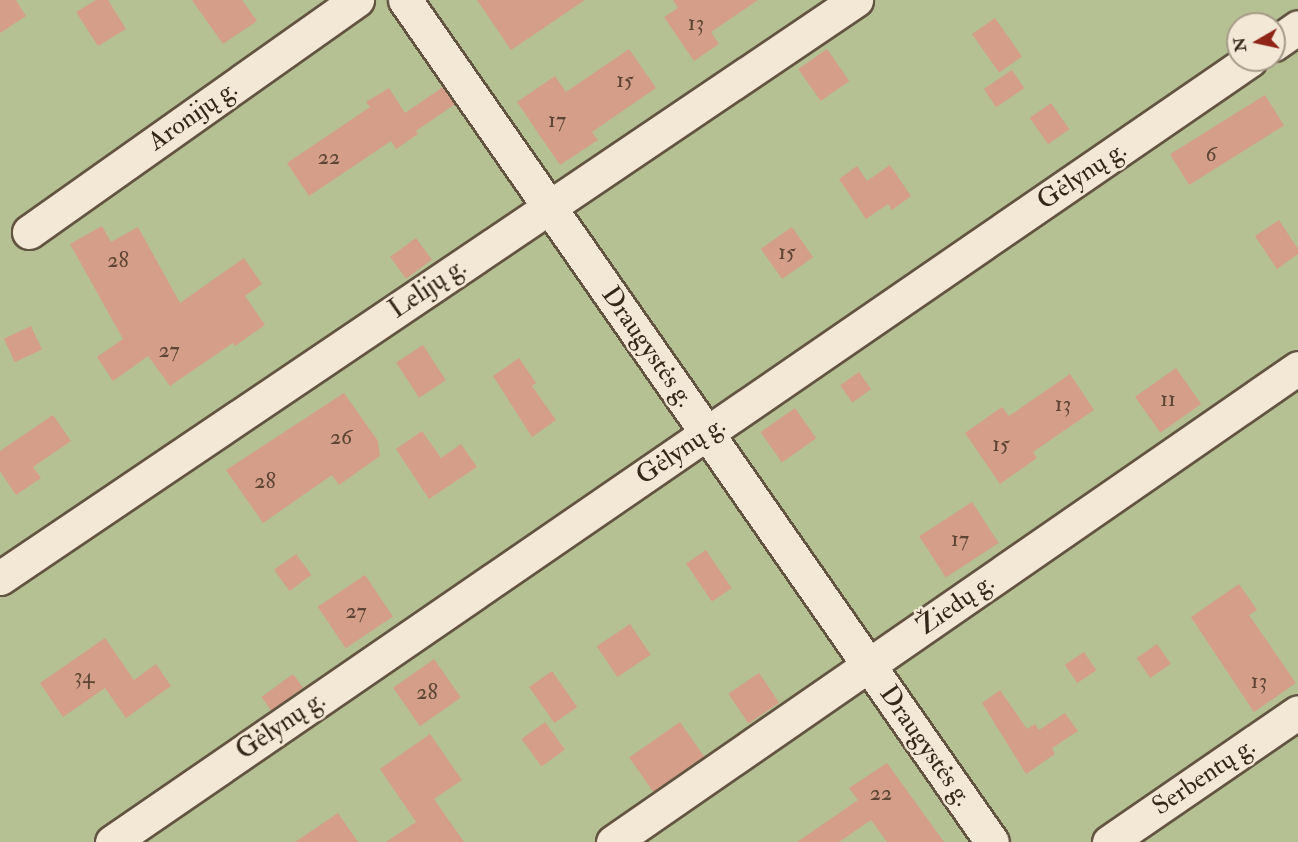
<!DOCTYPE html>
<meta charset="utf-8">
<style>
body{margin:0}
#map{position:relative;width:1298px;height:842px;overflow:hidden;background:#ecdcbe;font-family:"IM FELL Double Pica",serif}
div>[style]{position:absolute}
.green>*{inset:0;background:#b6c193}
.building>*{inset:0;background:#d49e88;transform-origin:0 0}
.roads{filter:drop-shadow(2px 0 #635442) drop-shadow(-2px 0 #635442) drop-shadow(0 2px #635442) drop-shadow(0 -2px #635442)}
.minor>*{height:33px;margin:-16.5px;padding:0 16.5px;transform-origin:16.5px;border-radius:16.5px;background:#f3e8d5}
span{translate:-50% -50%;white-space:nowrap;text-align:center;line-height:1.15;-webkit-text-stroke:5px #f3e8d5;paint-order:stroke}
.number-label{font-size:22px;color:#5d4535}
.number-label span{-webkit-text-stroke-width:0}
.street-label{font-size:26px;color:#352719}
.north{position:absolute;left:1226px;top:12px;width:60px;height:60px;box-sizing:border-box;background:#f3e8d5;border:2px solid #a79b8a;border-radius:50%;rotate:261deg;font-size:16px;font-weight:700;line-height:24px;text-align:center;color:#352719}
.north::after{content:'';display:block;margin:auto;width:21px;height:27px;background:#8f2418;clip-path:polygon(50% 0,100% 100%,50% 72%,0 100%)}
</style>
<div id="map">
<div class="green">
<div style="clip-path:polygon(evenodd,0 0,1298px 0,1298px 842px,0 842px,0 0,1238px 24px,1274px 24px,1274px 60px,1238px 60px,1238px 24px)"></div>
</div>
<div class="building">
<div style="clip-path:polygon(0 0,16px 0,26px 16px,0 33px)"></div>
<div style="clip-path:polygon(96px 0,108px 0,126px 29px,98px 46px,76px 12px)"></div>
<div style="clip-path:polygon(192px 0,242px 0,257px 21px,223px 44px)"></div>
<div style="clip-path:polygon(477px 0,585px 0,511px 50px)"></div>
<div style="clip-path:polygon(673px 0,758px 0,711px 32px,719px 44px,694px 61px,664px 17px,678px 8px)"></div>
<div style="left:995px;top:18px;width:47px;height:28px;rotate:55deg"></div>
<div style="clip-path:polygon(629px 49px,656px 88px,592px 132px,598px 140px,560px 165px,517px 102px,555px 76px,566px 92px)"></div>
<div style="left:827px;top:49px;width:39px;height:35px;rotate:55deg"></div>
<div style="left:1012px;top:70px;width:22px;height:34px;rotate:56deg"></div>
<div style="clip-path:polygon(443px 87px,455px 104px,416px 131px,418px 134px,396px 149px,391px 141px,309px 196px,287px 163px,370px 107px,366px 102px,389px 88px,405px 113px)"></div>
<div style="left:1265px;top:95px;width:36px;height:112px;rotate:58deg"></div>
<div style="left:1051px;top:103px;width:32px;height:26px;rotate:55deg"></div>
<div style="clip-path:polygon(890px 165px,911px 196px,892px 210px,888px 204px,866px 219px,839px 179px,857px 166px,867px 181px)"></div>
<div style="clip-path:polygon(1279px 220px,1298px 249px,1298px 254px,1277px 269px,1255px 236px)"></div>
<div style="clip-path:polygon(102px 226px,111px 242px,138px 227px,180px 303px,244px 258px,262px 284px,245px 296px,265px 325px,235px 346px,233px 343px,170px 386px,148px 356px,113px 381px,97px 357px,123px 339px,70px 244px)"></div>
<div style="left:792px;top:227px;width:37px;height:38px;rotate:55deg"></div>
<div style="left:416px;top:238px;width:27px;height:32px;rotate:54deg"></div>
<div style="left:31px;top:326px;width:26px;height:30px;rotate:65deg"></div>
<div style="left:423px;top:345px;width:42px;height:32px;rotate:57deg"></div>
<div style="clip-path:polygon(519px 358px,536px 383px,532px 386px,556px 420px,532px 437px,493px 376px)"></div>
<div style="left:1176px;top:368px;width:44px;height:50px;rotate:55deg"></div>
<div style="left:859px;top:372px;width:21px;height:23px;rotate:55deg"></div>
<div style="clip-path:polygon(1070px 374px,1094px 410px,1033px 452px,1037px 458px,1000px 484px,965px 433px,1002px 407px,1009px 416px)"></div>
<div style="clip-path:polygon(344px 393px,378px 441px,380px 456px,339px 485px,332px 475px,263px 523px,226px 470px)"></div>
<div style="left:795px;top:408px;width:37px;height:42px;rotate:55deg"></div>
<div style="clip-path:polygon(53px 415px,71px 441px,33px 467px,41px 478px,16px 495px,0 471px,0 451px)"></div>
<div style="clip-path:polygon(422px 431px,441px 458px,461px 444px,477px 467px,429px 499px,396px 449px)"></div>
<div style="left:972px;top:502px;width:49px;height:63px;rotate:57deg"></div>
<div style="left:706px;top:550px;width:46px;height:24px;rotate:56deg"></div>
<div style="left:296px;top:554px;width:26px;height:27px;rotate:54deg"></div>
<div style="left:365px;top:575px;width:50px;height:57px;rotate:56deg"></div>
<div style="clip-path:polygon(1239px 584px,1257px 610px,1249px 615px,1296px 683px,1254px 712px,1191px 617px)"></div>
<div style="left:630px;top:624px;width:37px;height:40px;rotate:56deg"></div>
<div style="clip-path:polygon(105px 638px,134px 680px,156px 664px,171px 686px,126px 718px,105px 688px,63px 717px,40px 683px)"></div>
<div style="left:1157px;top:644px;width:24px;height:25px;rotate:55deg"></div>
<div style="left:1084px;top:652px;width:22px;height:23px;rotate:56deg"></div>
<div style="left:434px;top:659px;width:47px;height:50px;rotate:55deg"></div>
<div style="left:552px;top:671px;width:44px;height:28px;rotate:55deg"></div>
<div style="left:759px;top:673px;width:36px;height:37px;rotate:56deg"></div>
<div style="left:293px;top:674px;width:17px;height:39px;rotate:54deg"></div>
<div style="clip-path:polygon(1000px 690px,1027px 729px,1035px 724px,1039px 730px,1065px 713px,1078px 731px,1052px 748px,1055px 754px,1026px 774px,982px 703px)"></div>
<div style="left:545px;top:722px;width:34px;height:29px;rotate:54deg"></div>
<div style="left:680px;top:722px;width:42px;height:62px;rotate:55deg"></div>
<div style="clip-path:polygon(430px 734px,462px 780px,434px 799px,464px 842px,386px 842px,416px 822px,380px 769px)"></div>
<div style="clip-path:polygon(887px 763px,944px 842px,887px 842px,871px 820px,839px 842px,797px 842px,858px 800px,849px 788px)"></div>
<div style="clip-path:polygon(338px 813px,358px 842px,295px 842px)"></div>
</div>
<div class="roads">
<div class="minor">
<div style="left:405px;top:0;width:1026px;rotate:55.12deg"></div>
<div style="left:1274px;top:44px;width:29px;rotate:-35deg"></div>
<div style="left:29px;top:232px;width:402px;rotate:-35.3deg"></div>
<div style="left:0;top:578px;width:1033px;rotate:-34.03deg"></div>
<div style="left:112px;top:842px;width:1381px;rotate:-34.5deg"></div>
<div style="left:613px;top:842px;width:833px;rotate:-34.68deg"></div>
<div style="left:1109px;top:842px;width:229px;rotate:-34.5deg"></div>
</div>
</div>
<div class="number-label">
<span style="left:696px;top:24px">13</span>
<span style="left:625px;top:81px">15</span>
<span style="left:557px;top:121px">17</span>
<span style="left:1211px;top:155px">6</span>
<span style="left:329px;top:158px">22</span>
<span style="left:787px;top:253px">15</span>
<span style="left:118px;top:261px">28</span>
<span style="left:169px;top:351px">27</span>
<span style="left:1168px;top:400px">11</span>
<span style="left:1063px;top:405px">13</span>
<span style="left:341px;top:438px">26</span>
<span style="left:1001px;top:445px">15</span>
<span style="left:265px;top:482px">28</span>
<span style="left:960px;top:540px">17</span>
<span style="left:356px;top:612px">27</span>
<span style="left:84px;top:677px">34</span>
<span style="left:1259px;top:682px">13</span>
<span style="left:427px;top:693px">28</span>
<span style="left:881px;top:794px">22</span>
</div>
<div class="street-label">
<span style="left:193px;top:116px;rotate:-35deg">Aronijų g.</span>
<span style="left:1082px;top:176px;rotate:-34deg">Gėlynų g.</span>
<span style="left:428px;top:289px;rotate:-34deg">Lelijų g.</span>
<span style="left:647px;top:347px;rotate:55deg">Draugystės g.</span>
<span style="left:681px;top:451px;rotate:-34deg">Gėlynų g.</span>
<span style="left:956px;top:605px;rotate:-35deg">Žiedų g.</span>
<span style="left:281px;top:726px;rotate:-34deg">Gėlynų g.</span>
<span style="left:925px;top:746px;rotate:55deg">Draugystės g.</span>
<span style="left:1204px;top:777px;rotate:-34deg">Serbentų g.</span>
</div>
<div class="north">N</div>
</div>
